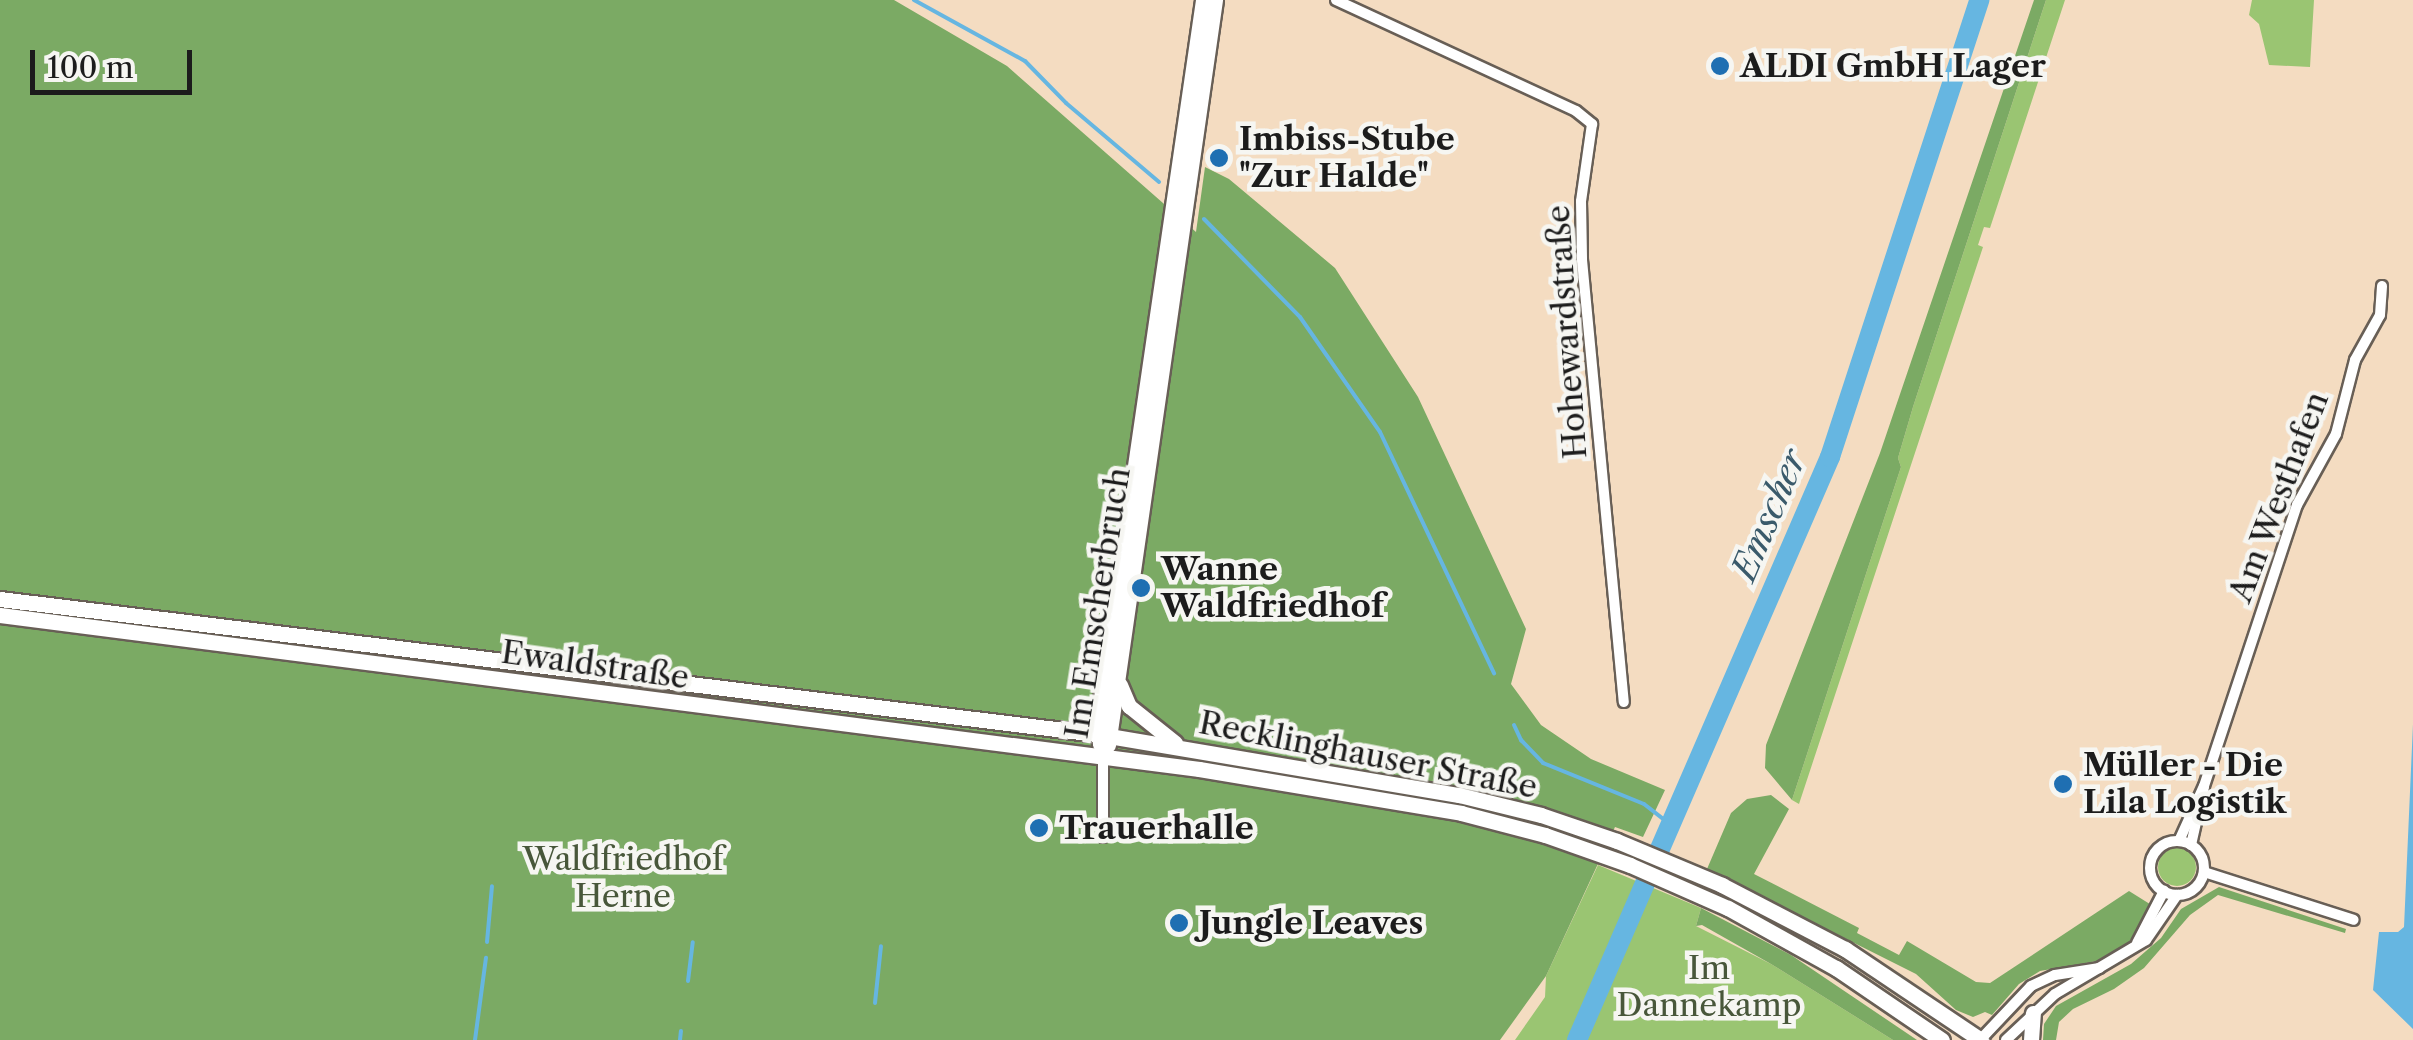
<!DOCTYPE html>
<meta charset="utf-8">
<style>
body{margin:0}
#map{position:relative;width:2413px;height:1040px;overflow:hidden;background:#f4dcc1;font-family:"Libre Caslon Text",serif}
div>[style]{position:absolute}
.green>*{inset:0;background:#9ac572}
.round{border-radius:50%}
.forest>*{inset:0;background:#7baa64}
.water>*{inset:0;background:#66b6e1}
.stream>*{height:4px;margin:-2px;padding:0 2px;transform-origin:2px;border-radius:2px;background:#66b6e1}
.river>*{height:20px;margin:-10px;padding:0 10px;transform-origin:10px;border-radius:10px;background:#66b6e1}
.roads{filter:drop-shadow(2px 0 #685f56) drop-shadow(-2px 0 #685f56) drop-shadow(0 2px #685f56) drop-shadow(0 -2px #685f56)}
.minor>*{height:10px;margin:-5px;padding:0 5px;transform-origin:5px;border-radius:5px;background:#fff}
.minor>.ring{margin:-5px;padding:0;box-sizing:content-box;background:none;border:10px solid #fff;border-radius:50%}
.secondary>*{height:15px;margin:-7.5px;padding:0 7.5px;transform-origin:7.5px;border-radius:7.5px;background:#fff}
.dots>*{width:28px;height:28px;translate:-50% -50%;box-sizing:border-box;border:5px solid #f6f6f2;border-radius:50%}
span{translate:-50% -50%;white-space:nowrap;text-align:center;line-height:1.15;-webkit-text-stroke:9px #f6f6f2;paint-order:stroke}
.poi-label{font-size:32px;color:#1c1c1c;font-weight:700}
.left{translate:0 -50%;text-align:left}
.street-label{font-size:32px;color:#1c1c1c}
.park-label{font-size:32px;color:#48573a}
.water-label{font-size:35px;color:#3a5a6b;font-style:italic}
.scale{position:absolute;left:30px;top:50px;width:162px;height:45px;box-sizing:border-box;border:5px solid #1c1c1c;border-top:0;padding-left:12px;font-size:30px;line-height:35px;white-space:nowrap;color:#1c1c1c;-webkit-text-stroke:8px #f6f6f2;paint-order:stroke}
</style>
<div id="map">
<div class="green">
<div style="clip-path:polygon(2046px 0,2065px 0,1990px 228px,1984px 227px,1978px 245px,1983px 247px,1799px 804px,1792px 800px,1901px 467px,1898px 458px,1913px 407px)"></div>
<div style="clip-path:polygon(2252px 0,2314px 0,2310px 67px,2269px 65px,2259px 24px,2249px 15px)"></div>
<div class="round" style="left:2158px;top:848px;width:38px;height:38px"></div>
<div style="clip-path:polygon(1598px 865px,1701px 908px,1696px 926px,1771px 964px,1893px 1040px,1515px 1040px,1545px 997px,1546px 976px)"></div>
</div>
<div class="forest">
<div style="clip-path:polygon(0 0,894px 0,1007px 66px,1196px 232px,1205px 167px,1229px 179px,1335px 268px,1418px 397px,1526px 629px,1511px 684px,1541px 725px,1591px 759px,1665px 790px,1643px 837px,1615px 827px,1546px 976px,1500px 1040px,0 1040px)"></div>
<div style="clip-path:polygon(2034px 0,2046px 0,1913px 407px,1898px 458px,1901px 467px,1792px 800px,1765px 768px,1766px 745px,1880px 453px)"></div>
<div style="clip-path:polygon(1771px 795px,1789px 809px,1754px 874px,1859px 928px,1857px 933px,1899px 955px,1907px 941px,1976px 982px,1990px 983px,2129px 891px,2153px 906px,2138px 935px,2118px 952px,2097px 961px,2040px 971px,2019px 984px,1992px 1015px,1985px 1012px,1973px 1017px,1956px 1010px,1916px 974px,1707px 869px,1731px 813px,1747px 799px)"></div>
<div style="clip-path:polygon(2219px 887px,2346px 929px,2345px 933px,2218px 895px,2190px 915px,2144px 968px,2114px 989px,2073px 1009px,2059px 1022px,2056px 1040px,2043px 1040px,2044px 1024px,2056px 1006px,2131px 964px,2161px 938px,2181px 909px)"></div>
<div style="clip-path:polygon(1701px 908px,1791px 955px,1917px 1040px,1893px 1040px,1771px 964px,1702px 925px,1696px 926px)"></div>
</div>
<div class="water">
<div style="clip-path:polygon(2413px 724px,2413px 1029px,2373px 990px,2379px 932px,2398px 932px,2404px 927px)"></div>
</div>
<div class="stream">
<div style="left:914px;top:0;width:127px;rotate:28.8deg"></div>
<div style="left:1025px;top:61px;width:59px;rotate:45.7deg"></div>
<div style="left:1066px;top:103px;width:122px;rotate:40.3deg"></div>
<div style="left:1204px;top:219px;width:137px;rotate:45.6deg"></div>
<div style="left:1300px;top:317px;width:140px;rotate:55.2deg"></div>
<div style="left:1380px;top:432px;width:267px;rotate:64.7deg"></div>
<div style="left:1514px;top:725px;width:17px;rotate:65deg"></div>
<div style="left:1521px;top:740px;width:32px;rotate:46deg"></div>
<div style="left:1543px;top:763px;width:109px;rotate:22.1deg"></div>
<div style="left:1644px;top:804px;width:34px;rotate:38deg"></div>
<div style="left:487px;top:942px;width:56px;rotate:-84.9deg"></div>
<div style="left:688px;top:981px;width:39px;rotate:-83deg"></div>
<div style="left:875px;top:1003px;width:57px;rotate:-84deg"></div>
<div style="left:475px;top:1040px;width:83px;rotate:-82.4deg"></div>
<div style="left:680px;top:1040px;width:9px;rotate:-84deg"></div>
</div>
<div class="river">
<div style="left:1577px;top:1040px;width:636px;rotate:-66.54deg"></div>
<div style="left:1830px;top:457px;width:481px;rotate:-71.9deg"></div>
</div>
<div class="roads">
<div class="minor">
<div style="left:1336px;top:0;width:264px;rotate:24.8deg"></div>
<div style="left:1576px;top:111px;width:21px;rotate:39deg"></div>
<div style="left:1592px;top:124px;width:78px;rotate:98.1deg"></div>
<div style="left:1581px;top:201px;width:59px;rotate:89deg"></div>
<div style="left:1582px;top:260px;width:444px;rotate:84.6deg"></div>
<div style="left:1103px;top:837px;width:79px;rotate:-90deg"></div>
<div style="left:2179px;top:841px;width:60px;rotate:-65.6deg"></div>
<div style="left:2204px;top:786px;width:296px;rotate:-71.7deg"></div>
<div style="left:2297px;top:505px;width:81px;rotate:-61.2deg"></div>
<div style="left:2336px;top:434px;width:76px;rotate:-75.6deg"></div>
<div style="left:2355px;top:360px;width:51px;rotate:-60.9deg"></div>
<div style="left:2380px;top:315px;width:29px;rotate:-86deg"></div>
<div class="ring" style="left:2150px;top:841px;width:44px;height:44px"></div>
<div style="left:2191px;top:845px;width:59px;rotate:-77.4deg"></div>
<div style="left:2204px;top:872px;width:157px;rotate:17.7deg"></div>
<div style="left:2137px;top:943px;width:59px;rotate:-62.6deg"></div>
<div style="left:1980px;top:1040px;width:74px;rotate:-46.6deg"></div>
<div style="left:2031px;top:986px;width:26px;rotate:-25deg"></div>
<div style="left:2055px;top:975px;width:45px;rotate:-9deg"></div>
<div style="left:2006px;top:1040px;width:67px;rotate:-43.2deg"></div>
<div style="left:2055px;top:994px;width:106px;rotate:-30.7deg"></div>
<div style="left:2146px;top:940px;width:55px;rotate:-55.4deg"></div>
</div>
<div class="secondary">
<div style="left:0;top:599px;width:1105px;rotate:7.02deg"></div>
<div style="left:1097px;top:734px;width:367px;rotate:9.6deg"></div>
<div style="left:1459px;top:795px;width:84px;rotate:13.7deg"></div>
<div style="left:1541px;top:815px;width:80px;rotate:18.9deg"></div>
<div style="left:1617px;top:841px;width:114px;rotate:22.7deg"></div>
<div style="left:1722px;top:885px;width:139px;rotate:27.5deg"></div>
<div style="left:1845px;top:949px;width:164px;rotate:33.8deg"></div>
<div style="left:0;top:615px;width:1209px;rotate:7.32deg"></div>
<div style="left:1199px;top:769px;width:266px;rotate:9.5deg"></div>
<div style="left:1461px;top:813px;width:87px;rotate:14.7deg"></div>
<div style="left:1545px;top:835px;width:90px;rotate:19.4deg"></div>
<div style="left:1630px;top:865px;width:107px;rotate:23.7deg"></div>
<div style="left:1728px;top:908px;width:124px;rotate:29.1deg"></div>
<div style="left:1836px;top:968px;width:128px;rotate:34.2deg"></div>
<div style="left:1120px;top:685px;width:23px;rotate:67deg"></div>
<div style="left:1129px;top:706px;width:59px;rotate:38.8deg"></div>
<div style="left:1100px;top:744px;width:25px;rotate:-95deg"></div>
<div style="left:1098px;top:719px;width:727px;rotate:-81.69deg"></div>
<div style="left:1108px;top:745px;width:753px;rotate:-81.83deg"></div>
<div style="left:2031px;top:1040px;width:27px;rotate:-86deg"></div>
</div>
</div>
<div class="dots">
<div style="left:1720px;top:66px;background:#1f6fb2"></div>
<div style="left:1219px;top:158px;background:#1f6fb2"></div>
<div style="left:1141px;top:588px;background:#1f6fb2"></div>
<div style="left:2063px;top:784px;background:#1f6fb2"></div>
<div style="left:1039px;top:828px;background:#1f6fb2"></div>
<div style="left:1179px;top:923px;background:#1f6fb2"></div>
</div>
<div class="poi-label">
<span class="left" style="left:1740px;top:66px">ALDI GmbH Lager</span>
<span class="left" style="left:1239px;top:158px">Imbiss-Stube<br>"Zur Halde"</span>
<span class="left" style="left:1161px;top:588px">Wanne<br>Waldfriedhof</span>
<span class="left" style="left:2083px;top:784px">Müller - Die<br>Lila Logistik</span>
<span class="left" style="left:1059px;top:828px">Trauerhalle</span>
<span class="left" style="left:1199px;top:923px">Jungle Leaves</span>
</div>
<div class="street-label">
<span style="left:1567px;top:332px;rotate:-94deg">Hohewardstraße</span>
<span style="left:2279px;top:497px;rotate:-69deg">Am Westhafen</span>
<span style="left:1098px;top:603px;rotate:-81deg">Im Emscherbruch</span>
<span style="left:595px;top:665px;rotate:8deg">Ewaldstraße</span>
<span style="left:1368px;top:755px;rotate:11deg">Recklinghauser Straße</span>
</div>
<div class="park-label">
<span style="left:623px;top:878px">Waldfriedhof<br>Herne</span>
<span style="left:1709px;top:987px">Im<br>Dannekamp</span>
</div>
<div class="water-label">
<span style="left:1769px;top:515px;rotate:-67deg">Emscher</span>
</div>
<div class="scale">100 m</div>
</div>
